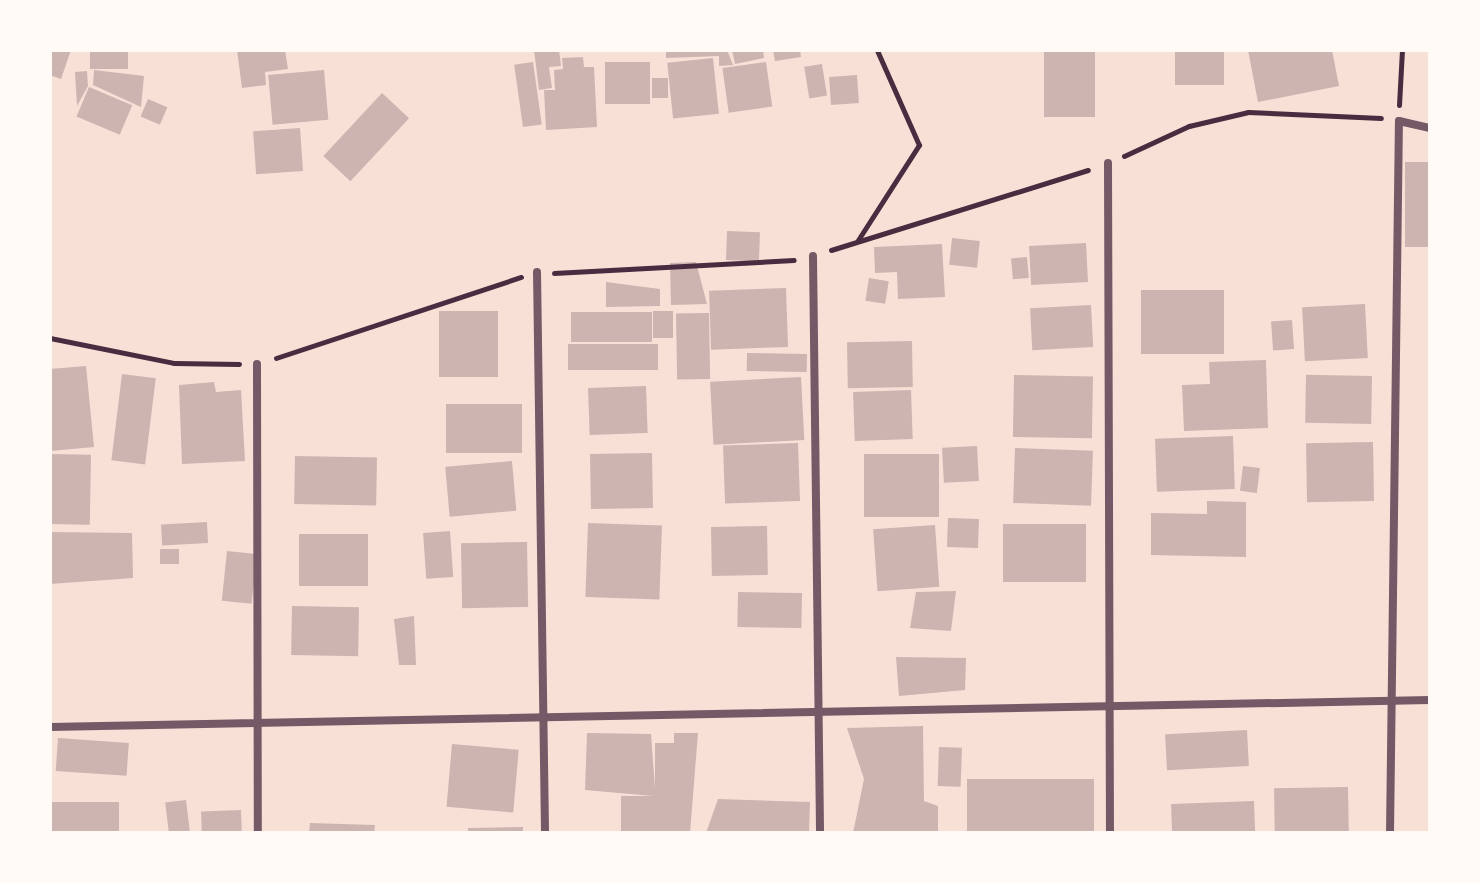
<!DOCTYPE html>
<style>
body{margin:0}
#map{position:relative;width:1480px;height:883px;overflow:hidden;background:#f7e1d7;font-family:Quicksand,sans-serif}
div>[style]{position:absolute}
.building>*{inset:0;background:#ccb4b1;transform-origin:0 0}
.path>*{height:5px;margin:-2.5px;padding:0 2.5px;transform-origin:2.5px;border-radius:2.5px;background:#4a2c40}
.minor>*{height:8px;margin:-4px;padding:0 4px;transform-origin:4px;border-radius:4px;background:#755966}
span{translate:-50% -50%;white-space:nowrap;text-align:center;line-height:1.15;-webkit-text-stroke:8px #fffaf5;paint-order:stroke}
.frame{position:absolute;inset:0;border:52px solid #fffaf5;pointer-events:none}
</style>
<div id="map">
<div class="building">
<div style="clip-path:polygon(50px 50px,71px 50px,61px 79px,50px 75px)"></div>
<div style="left:90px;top:50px;width:38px;height:19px"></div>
<div style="clip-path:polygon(237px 50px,285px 50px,288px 69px,265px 72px,266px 85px,242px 88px)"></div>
<div style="clip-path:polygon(534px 50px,559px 50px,561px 66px,549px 67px,552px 88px,539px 90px)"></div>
<div style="clip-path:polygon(666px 50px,727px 50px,733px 65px,719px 66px,719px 56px,666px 58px)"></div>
<div style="clip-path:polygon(732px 50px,763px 50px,764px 58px,735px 64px)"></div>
<div style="clip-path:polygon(773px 50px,800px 50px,801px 57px,775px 61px)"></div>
<div style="left:1044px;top:50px;width:51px;height:67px"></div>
<div style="left:1175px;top:50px;width:49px;height:35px"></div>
<div style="clip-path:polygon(1248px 50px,1332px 50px,1339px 86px,1258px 102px)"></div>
<div style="clip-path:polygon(583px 57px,584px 67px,594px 67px,597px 127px,546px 130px,544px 90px,555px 90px,554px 70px,563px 69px,562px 58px)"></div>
<div style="left:713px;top:58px;width:56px;height:46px;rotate:84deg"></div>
<div style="left:533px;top:62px;width:63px;height:19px;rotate:82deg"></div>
<div style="left:650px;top:62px;width:42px;height:45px;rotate:90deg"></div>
<div style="left:766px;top:62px;width:45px;height:44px;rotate:82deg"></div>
<div style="left:822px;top:64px;width:32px;height:18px;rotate:81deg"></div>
<div style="clip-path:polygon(94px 70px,144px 76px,141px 107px,93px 85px)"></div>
<div style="left:324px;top:70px;width:50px;height:56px;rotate:85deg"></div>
<div style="clip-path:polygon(87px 71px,88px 86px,77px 106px,75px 72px)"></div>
<div style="left:857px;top:75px;width:28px;height:28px;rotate:86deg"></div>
<div style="left:652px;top:78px;width:16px;height:20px"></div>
<div style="left:89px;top:87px;width:47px;height:32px;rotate:23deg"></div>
<div style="left:382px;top:93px;width:37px;height:86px;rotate:43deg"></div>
<div style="left:148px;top:99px;width:21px;height:19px;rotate:23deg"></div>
<div style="left:300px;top:128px;width:43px;height:47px;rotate:86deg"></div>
<div style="left:1430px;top:162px;width:85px;height:25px;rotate:90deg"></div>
<div style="left:727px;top:231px;width:33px;height:29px;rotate:2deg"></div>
<div style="left:952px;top:238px;width:28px;height:27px;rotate:6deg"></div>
<div style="left:1086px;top:243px;width:39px;height:57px;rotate:87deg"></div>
<div style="clip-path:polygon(942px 244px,945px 297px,898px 299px,897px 272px,875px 273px,874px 247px)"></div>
<div style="left:1027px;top:257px;width:21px;height:16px;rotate:85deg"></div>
<div style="clip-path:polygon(696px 262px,707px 304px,671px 305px,670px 263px)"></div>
<div style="left:869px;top:278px;width:20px;height:23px;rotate:9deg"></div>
<div style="clip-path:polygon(606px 282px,660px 289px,660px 306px,606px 307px)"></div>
<div style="left:786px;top:288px;width:59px;height:77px;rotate:88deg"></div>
<div style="left:1141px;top:290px;width:83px;height:64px"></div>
<div style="left:1365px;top:304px;width:54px;height:63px;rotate:87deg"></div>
<div style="left:1091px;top:305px;width:42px;height:61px;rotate:87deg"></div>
<div style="left:439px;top:311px;width:59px;height:66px"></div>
<div style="left:653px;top:311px;width:20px;height:27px"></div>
<div style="left:571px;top:312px;width:81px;height:30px"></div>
<div style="left:709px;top:313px;width:66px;height:33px;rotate:89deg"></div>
<div style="left:1292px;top:320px;width:29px;height:21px;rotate:86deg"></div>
<div style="left:912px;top:341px;width:46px;height:65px;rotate:89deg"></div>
<div style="left:568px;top:344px;width:90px;height:26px"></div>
<div style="left:747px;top:353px;width:60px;height:18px;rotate:1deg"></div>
<div style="clip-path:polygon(1266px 360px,1268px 428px,1184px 431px,1182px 385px,1210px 384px,1209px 362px)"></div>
<div style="clip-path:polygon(86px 366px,94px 447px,50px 451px,50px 369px)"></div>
<div style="left:122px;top:374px;width:34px;height:87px;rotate:7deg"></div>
<div style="left:1014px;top:375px;width:79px;height:62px;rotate:1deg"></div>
<div style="left:1372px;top:376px;width:48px;height:66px;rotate:91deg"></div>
<div style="left:801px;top:377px;width:63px;height:91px;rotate:87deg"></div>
<div style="clip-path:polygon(214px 382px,216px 392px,241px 390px,245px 461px,182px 464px,179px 385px)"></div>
<div style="left:646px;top:386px;width:47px;height:58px;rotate:88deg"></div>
<div style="left:911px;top:390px;width:49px;height:58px;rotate:88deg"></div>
<div style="left:446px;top:404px;width:76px;height:49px"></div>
<div style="left:1233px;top:436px;width:53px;height:78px;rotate:88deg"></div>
<div style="left:1373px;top:442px;width:59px;height:67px;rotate:89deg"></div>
<div style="left:798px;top:443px;width:58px;height:75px;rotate:88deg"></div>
<div style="left:977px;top:446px;width:35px;height:35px;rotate:87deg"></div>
<div style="left:1015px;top:448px;width:78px;height:55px;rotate:2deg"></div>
<div style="left:652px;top:453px;width:55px;height:62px;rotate:89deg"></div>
<div style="left:50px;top:454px;width:41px;height:70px;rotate:1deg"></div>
<div style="left:864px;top:454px;width:75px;height:63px"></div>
<div style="left:295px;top:456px;width:82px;height:48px;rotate:1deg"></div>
<div style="left:512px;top:461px;width:50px;height:67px;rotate:85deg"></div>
<div style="left:1243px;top:466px;width:17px;height:25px;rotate:7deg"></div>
<div style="clip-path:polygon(1207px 501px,1246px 502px,1246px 557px,1151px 555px,1151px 513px,1207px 514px)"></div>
<div style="left:948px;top:518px;width:31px;height:29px;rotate:2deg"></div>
<div style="left:207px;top:522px;width:21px;height:46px;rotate:87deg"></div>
<div style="left:588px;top:523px;width:74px;height:74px;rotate:2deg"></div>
<div style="left:1003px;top:524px;width:83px;height:58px"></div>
<div style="left:935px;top:525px;width:62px;height:62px;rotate:86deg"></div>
<div style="left:767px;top:526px;width:49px;height:56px;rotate:89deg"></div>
<div style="left:450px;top:531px;width:46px;height:27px;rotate:86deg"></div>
<div style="clip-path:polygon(50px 532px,132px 533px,133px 578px,50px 584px)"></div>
<div style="left:299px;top:534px;width:69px;height:52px"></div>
<div style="left:527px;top:542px;width:65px;height:66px;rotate:89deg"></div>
<div style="left:160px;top:549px;width:19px;height:15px"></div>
<div style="left:227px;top:551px;width:30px;height:50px;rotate:6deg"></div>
<div style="clip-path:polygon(956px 591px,951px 631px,910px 628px,916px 592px)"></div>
<div style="left:738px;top:592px;width:64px;height:35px;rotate:1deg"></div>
<div style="left:292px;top:606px;width:67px;height:49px;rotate:1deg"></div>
<div style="clip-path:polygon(414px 616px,416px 665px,399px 665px,394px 619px)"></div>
<div style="clip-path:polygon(896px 657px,966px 658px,965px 690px,899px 696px)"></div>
<div style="clip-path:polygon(923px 726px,924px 801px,938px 806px,938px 833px,853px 833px,864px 779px,847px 728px)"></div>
<div style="left:1247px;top:730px;width:36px;height:82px;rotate:87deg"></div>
<div style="clip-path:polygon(587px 733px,651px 734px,655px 788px,655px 743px,674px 743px,674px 733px,698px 733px,690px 833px,621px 833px,621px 796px,653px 796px,585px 790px)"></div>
<div style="left:58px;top:738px;width:71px;height:33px;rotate:4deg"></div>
<div style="left:452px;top:744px;width:67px;height:63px;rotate:5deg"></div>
<div style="left:939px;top:747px;width:23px;height:39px;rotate:2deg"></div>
<div style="left:1094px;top:779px;width:54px;height:127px;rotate:90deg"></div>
<div style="left:1348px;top:787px;width:46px;height:74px;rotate:89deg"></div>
<div style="clip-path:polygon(718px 799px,810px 802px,809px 833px,706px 833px)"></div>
<div style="left:186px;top:800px;width:33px;height:21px;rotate:83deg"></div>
<div style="left:1254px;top:801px;width:32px;height:83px;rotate:88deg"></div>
<div style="left:119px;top:802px;width:31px;height:69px;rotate:90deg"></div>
<div style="left:241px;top:810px;width:23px;height:40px;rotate:88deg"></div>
<div style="clip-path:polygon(310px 823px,375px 825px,374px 833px,309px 833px)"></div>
<div style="clip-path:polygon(523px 827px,523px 833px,468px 833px,468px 828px)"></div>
</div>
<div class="path">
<div style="left:1399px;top:105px;width:55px;rotate:-86.9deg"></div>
<div style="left:1124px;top:156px;width:72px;rotate:-24.8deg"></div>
<div style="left:1189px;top:126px;width:61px;rotate:-13.3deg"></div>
<div style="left:1248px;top:112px;width:133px;rotate:2.6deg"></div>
<div style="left:858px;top:240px;width:113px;rotate:-57.3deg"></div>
<div style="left:919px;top:145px;width:104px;rotate:-113.9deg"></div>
<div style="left:831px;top:250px;width:269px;rotate:-17.3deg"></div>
<div style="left:554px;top:273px;width:240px;rotate:-3.1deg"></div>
<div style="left:50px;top:338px;width:126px;rotate:11.4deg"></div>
<div style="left:174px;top:363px;width:65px;rotate:0.9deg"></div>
<div style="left:276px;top:358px;width:258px;rotate:-18.3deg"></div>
</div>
<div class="minor">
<div style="left:1108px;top:163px;width:670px;rotate:89.83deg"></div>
<div style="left:813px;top:256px;width:577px;rotate:89.3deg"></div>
<div style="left:537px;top:272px;width:561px;rotate:89.18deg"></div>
<div style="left:257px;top:364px;width:469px;rotate:89.9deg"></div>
<div style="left:50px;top:727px;width:1380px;rotate:-1.12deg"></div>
<div style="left:1390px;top:833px;width:712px;rotate:-89.28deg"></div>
<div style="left:1399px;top:121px;width:32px;rotate:13deg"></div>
</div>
<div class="frame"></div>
</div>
